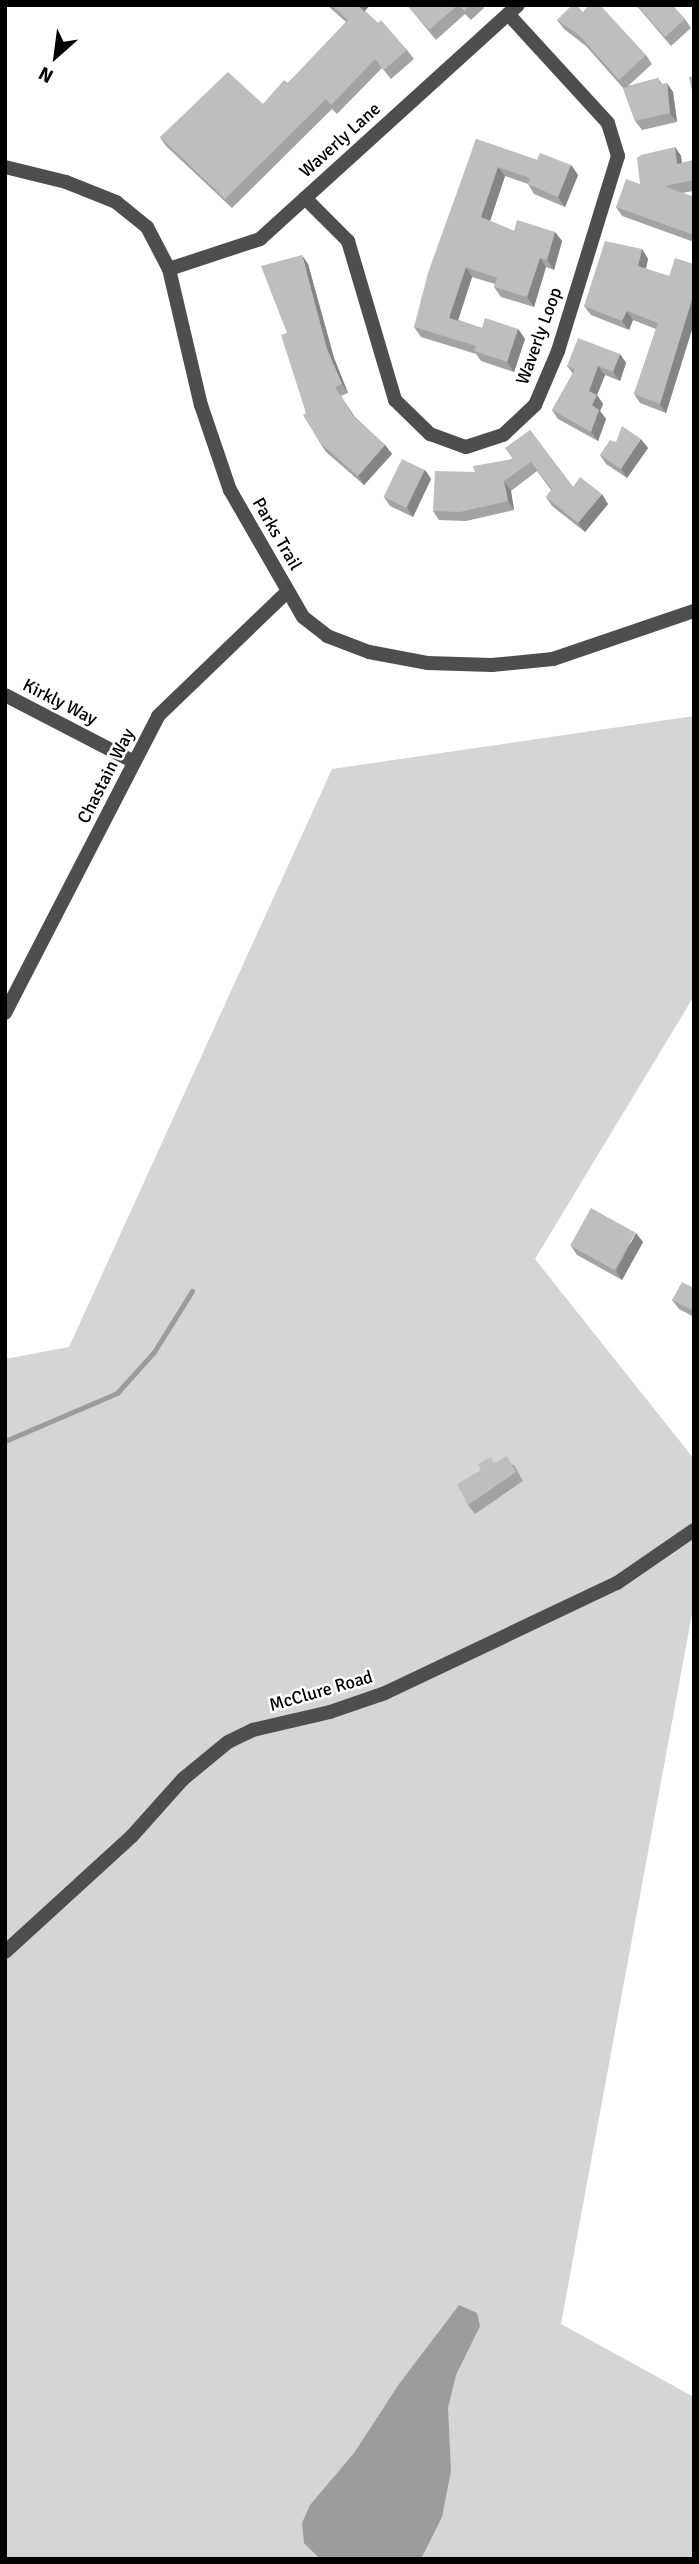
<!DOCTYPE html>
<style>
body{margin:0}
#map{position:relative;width:699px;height:2564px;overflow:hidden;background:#fff;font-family:Signika,sans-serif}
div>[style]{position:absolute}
.green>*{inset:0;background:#d5d5d5}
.water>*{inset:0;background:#9c9c9c}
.stream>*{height:5px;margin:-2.5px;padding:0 2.5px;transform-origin:2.5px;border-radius:2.5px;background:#9c9c9c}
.minor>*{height:14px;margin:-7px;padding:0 7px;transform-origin:7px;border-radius:7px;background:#4e4e4e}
.wall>*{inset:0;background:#a3a3a3}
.shaded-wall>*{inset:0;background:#858585}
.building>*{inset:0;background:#bebebe;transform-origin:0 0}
span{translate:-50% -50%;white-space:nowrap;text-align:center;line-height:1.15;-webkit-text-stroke:5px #fff;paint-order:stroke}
.street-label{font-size:18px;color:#000}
.frame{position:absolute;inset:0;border:7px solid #000;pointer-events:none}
.north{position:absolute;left:21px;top:21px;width:70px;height:70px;-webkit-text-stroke:5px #fff;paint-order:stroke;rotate:208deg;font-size:19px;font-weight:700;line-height:28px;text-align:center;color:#000}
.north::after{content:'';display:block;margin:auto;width:24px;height:32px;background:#000;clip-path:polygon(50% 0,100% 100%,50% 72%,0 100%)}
</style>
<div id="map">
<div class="green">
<div style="clip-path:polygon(694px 716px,694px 996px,535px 1259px,694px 1459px,694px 1603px,561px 2324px,694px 2397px,694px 2559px,5px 2559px,5px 1359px,69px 1347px,332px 769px)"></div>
</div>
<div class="water">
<div style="clip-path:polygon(459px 2305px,477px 2313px,480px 2326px,456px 2375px,448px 2408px,451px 2471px,442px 2517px,422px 2557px,320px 2559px,304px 2543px,302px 2523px,310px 2505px,354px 2453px,399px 2384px)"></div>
</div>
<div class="stream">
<div style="left:5px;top:1441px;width:122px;rotate:-23.2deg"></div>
<div style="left:117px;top:1393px;width:55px;rotate:-47.9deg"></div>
<div style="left:154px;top:1352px;width:72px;rotate:-58.1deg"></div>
</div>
<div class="minor">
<div style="left:5px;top:167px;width:63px;rotate:13.8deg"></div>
<div style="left:66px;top:182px;width:54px;rotate:21.8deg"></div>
<div style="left:116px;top:202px;width:40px;rotate:39deg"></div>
<div style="left:147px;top:227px;width:47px;rotate:62.4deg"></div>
<div style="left:169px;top:269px;width:140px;rotate:76.8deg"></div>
<div style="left:201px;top:405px;width:90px;rotate:71.2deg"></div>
<div style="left:230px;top:490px;width:146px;rotate:60.1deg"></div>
<div style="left:303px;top:617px;width:31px;rotate:38deg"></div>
<div style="left:327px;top:636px;width:45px;rotate:20.9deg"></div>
<div style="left:369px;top:652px;width:59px;rotate:10.7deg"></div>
<div style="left:427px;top:663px;width:65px;rotate:1.8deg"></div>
<div style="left:492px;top:665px;width:61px;rotate:-5.6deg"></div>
<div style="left:553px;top:659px;width:149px;rotate:-18.8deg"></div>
<div style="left:305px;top:198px;width:61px;rotate:45deg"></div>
<div style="left:348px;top:241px;width:166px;rotate:73.5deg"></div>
<div style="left:395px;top:400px;width:49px;rotate:44.2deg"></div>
<div style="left:430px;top:434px;width:38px;rotate:20deg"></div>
<div style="left:466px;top:447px;width:39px;rotate:-18deg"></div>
<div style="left:503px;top:435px;width:44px;rotate:-43.2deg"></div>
<div style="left:535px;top:405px;width:59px;rotate:-66.9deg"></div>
<div style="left:558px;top:351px;width:204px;rotate:-72.9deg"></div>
<div style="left:618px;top:156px;width:34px;rotate:-107deg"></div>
<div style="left:608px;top:123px;width:148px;rotate:-132.5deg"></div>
<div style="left:169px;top:269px;width:96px;rotate:-18.2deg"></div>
<div style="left:260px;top:239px;width:348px;rotate:-42.2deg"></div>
<div style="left:5px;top:695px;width:145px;rotate:27.4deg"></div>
<div style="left:5px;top:1013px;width:334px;rotate:-62.7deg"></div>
<div style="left:158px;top:716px;width:180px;rotate:-43.9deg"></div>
<div style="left:5px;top:1952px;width:172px;rotate:-42.4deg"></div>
<div style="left:132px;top:1836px;width:76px;rotate:-48.2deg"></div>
<div style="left:183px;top:1779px;width:58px;rotate:-39.4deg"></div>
<div style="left:228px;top:1742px;width:28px;rotate:-26deg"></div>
<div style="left:253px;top:1730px;width:79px;rotate:-13.2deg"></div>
<div style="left:330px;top:1712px;width:58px;rotate:-19.1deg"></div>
<div style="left:385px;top:1693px;width:257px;rotate:-25.4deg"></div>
<div style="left:617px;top:1583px;width:93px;rotate:-34.5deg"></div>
</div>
<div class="wall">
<div style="clip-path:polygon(327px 5px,370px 5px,365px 11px,407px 50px,414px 59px,391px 79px,382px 68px,337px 114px,332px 109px,232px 208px,166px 146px,160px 137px,263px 104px,288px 83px,346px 22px)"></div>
<div style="clip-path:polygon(407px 5px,482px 5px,484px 8px,471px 20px,465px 14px,436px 40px)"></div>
<div style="clip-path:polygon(636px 5px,672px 5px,685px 19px,691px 28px,671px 46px)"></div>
<div style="clip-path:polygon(583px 12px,646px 55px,652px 64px,628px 86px,658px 78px,662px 84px,673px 92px,677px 122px,642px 130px,635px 121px,623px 88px,586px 46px,564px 29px,557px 20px)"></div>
<div style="clip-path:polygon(476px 139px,537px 160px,571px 165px,578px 175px,565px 207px,534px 194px,528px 184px,505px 176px,490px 221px,514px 231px,555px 232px,562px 241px,554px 270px,546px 267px,534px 307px,501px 297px,494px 287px,495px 284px,472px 277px,458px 320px,482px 328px,518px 329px,525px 339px,514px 372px,481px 361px,476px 354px,421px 337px,414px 327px)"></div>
<div style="clip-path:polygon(675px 147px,681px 156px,682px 163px,694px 160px,694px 191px,682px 193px,694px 197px,694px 242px,622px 216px,616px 207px,640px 184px)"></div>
<div style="clip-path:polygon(642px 249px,648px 259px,646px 269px,669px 276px,694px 264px,694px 323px,666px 413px,640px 403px,634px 394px,656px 329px,633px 320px,629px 330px,591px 315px,584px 306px)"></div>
<div style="clip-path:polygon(308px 264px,334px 358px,348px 393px,341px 396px,355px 417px,385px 445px,392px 454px,364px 485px,326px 452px,320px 443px,306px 413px,287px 333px)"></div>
<div style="clip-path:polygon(620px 354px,626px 363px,620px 381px,605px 375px,597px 395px,603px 404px,600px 411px,606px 419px,598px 441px,558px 419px,552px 410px,573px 374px,567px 366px)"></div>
<div style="clip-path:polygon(530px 430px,573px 487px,608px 504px,585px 532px,552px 506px,546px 497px,551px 490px,537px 471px,511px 491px,514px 510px,466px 521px,439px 520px,433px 511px,475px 472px,512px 459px)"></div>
<div style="clip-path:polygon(616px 442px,648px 448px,627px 478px,606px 464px,600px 455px)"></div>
<div style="clip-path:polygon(425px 470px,431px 479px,413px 517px,390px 506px,384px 497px)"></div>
<div style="clip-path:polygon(643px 1242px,622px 1280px,577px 1255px,571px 1246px)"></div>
<div style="clip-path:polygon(694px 1288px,694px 1317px,679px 1309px,672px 1300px)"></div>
<div style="clip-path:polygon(495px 1463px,514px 1465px,523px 1481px,475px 1514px,468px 1505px)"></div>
</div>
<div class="shaded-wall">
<div style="clip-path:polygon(357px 5px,370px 5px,363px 13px)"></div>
<div style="clip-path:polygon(667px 83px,673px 92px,677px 122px,670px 113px)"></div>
<div style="clip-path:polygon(675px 147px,681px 156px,683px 173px,677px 164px)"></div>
<div style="clip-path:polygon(571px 165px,578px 175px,565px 207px,558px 197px)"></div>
<div style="clip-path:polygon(498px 167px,505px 176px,488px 227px,481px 217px)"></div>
<div style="clip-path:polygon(555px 232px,562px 241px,554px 270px,547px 260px)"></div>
<div style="clip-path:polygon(642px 249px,648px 259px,644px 275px,638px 266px)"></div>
<div style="clip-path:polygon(302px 255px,308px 264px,334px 358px,348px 393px,342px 384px,327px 349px)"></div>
<div style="clip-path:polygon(540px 258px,546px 267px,534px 307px,527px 297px)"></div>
<div style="clip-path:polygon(466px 267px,472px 277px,456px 327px,449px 318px)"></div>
<div style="clip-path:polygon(694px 293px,694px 323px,666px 413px,660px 404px)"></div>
<div style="clip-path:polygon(627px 311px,633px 320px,629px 330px,622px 321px)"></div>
<div style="clip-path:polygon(518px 329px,525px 339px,514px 372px,507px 362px)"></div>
<div style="clip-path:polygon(620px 354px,626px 363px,620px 381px,613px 372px)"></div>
<div style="clip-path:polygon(598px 366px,605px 375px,597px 395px,603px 404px,600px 411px,606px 419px,598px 441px,591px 432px,592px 405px,589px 391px)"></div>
<div style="clip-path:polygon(641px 439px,648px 448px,627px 478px,621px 469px)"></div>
<div style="clip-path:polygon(385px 445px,392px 454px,364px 485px,358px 476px)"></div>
<div style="clip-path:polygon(425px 470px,431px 479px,413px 517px,407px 508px)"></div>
<div style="clip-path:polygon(504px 481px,511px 491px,514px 510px,508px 501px)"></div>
<div style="clip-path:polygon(602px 494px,608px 504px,585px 532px,578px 523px)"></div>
<div style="clip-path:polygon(636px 1233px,643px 1242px,622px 1280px,616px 1271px)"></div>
</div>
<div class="building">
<div style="clip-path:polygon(331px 5px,357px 5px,378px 23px,381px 20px,407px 50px,384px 70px,375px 59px,331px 105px,326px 99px,225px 199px,160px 137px,228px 72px,263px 104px,284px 80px,288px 83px,348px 20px)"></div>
<div style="clip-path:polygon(407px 5px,458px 5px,429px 30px)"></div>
<div style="clip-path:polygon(459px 5px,470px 5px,464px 11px)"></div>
<div style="clip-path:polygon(572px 5px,576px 5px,583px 12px,589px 5px,600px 5px,646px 55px,619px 80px,580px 36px,557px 20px)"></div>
<div style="clip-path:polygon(637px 5px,672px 5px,685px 19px,665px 37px)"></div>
<div style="clip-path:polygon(694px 76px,694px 100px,689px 77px)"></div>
<div style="clip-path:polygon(658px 78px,660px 84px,667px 83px,670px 113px,635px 121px,623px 88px)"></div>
<div style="clip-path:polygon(476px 139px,537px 160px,540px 153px,571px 165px,558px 197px,528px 184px,530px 178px,498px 167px,481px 217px,514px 231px,517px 220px,555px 232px,547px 260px,540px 258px,527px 297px,494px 287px,497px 278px,466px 267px,449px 318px,482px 328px,485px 318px,518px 329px,507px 362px,474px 351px,476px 346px,414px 327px,428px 273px)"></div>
<div style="clip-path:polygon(675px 147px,677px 164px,694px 160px,694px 180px,664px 186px,694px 197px,694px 235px,616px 207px,626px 179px,640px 184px,637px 158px,641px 155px)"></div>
<div style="clip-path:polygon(605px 241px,642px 249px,638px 266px,669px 276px,675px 258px,694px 264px,694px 293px,660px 404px,634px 394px,658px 323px,627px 311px,622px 321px,584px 306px)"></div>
<div style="clip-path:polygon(302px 255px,327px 349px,342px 384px,335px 387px,353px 416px,385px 445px,358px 476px,320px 443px,303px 415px,306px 413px,281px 335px,287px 333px,261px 266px)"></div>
<div style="clip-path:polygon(578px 338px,620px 354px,613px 372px,598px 366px,589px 391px,597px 395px,592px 405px,599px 410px,591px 432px,552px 410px,575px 369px,567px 366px)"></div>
<div style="clip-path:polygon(622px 426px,641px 439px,621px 469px,600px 455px,610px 440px,616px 442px)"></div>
<div style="clip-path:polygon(530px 430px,573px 487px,580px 477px,602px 494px,578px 523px,546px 497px,552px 489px,531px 462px,504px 481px,508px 501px,460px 512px,433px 511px,435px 471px,475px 472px,473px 466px,513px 459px,505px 448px)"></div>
<div style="left:402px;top:459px;width:25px;height:42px;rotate:26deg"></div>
<div style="left:591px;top:1208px;width:51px;height:43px;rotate:29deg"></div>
<div style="clip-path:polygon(682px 1282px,694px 1288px,694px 1311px,672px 1300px)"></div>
<div style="clip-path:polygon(507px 1456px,516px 1472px,468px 1505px,457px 1484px,481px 1470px,478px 1464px,491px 1457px,494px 1463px)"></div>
</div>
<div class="street-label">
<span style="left:340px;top:140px;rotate:-42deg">Waverly Lane</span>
<span style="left:539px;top:336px;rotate:-70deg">Waverly Loop</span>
<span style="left:277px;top:534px;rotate:60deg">Parks Trail</span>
<span style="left:60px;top:702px;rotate:27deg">Kirkly Way</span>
<span style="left:106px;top:776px;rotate:-63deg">Chastain Way</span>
<span style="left:321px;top:1691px;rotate:-16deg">McClure Road</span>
</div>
<div class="frame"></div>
<div class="north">N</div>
</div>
